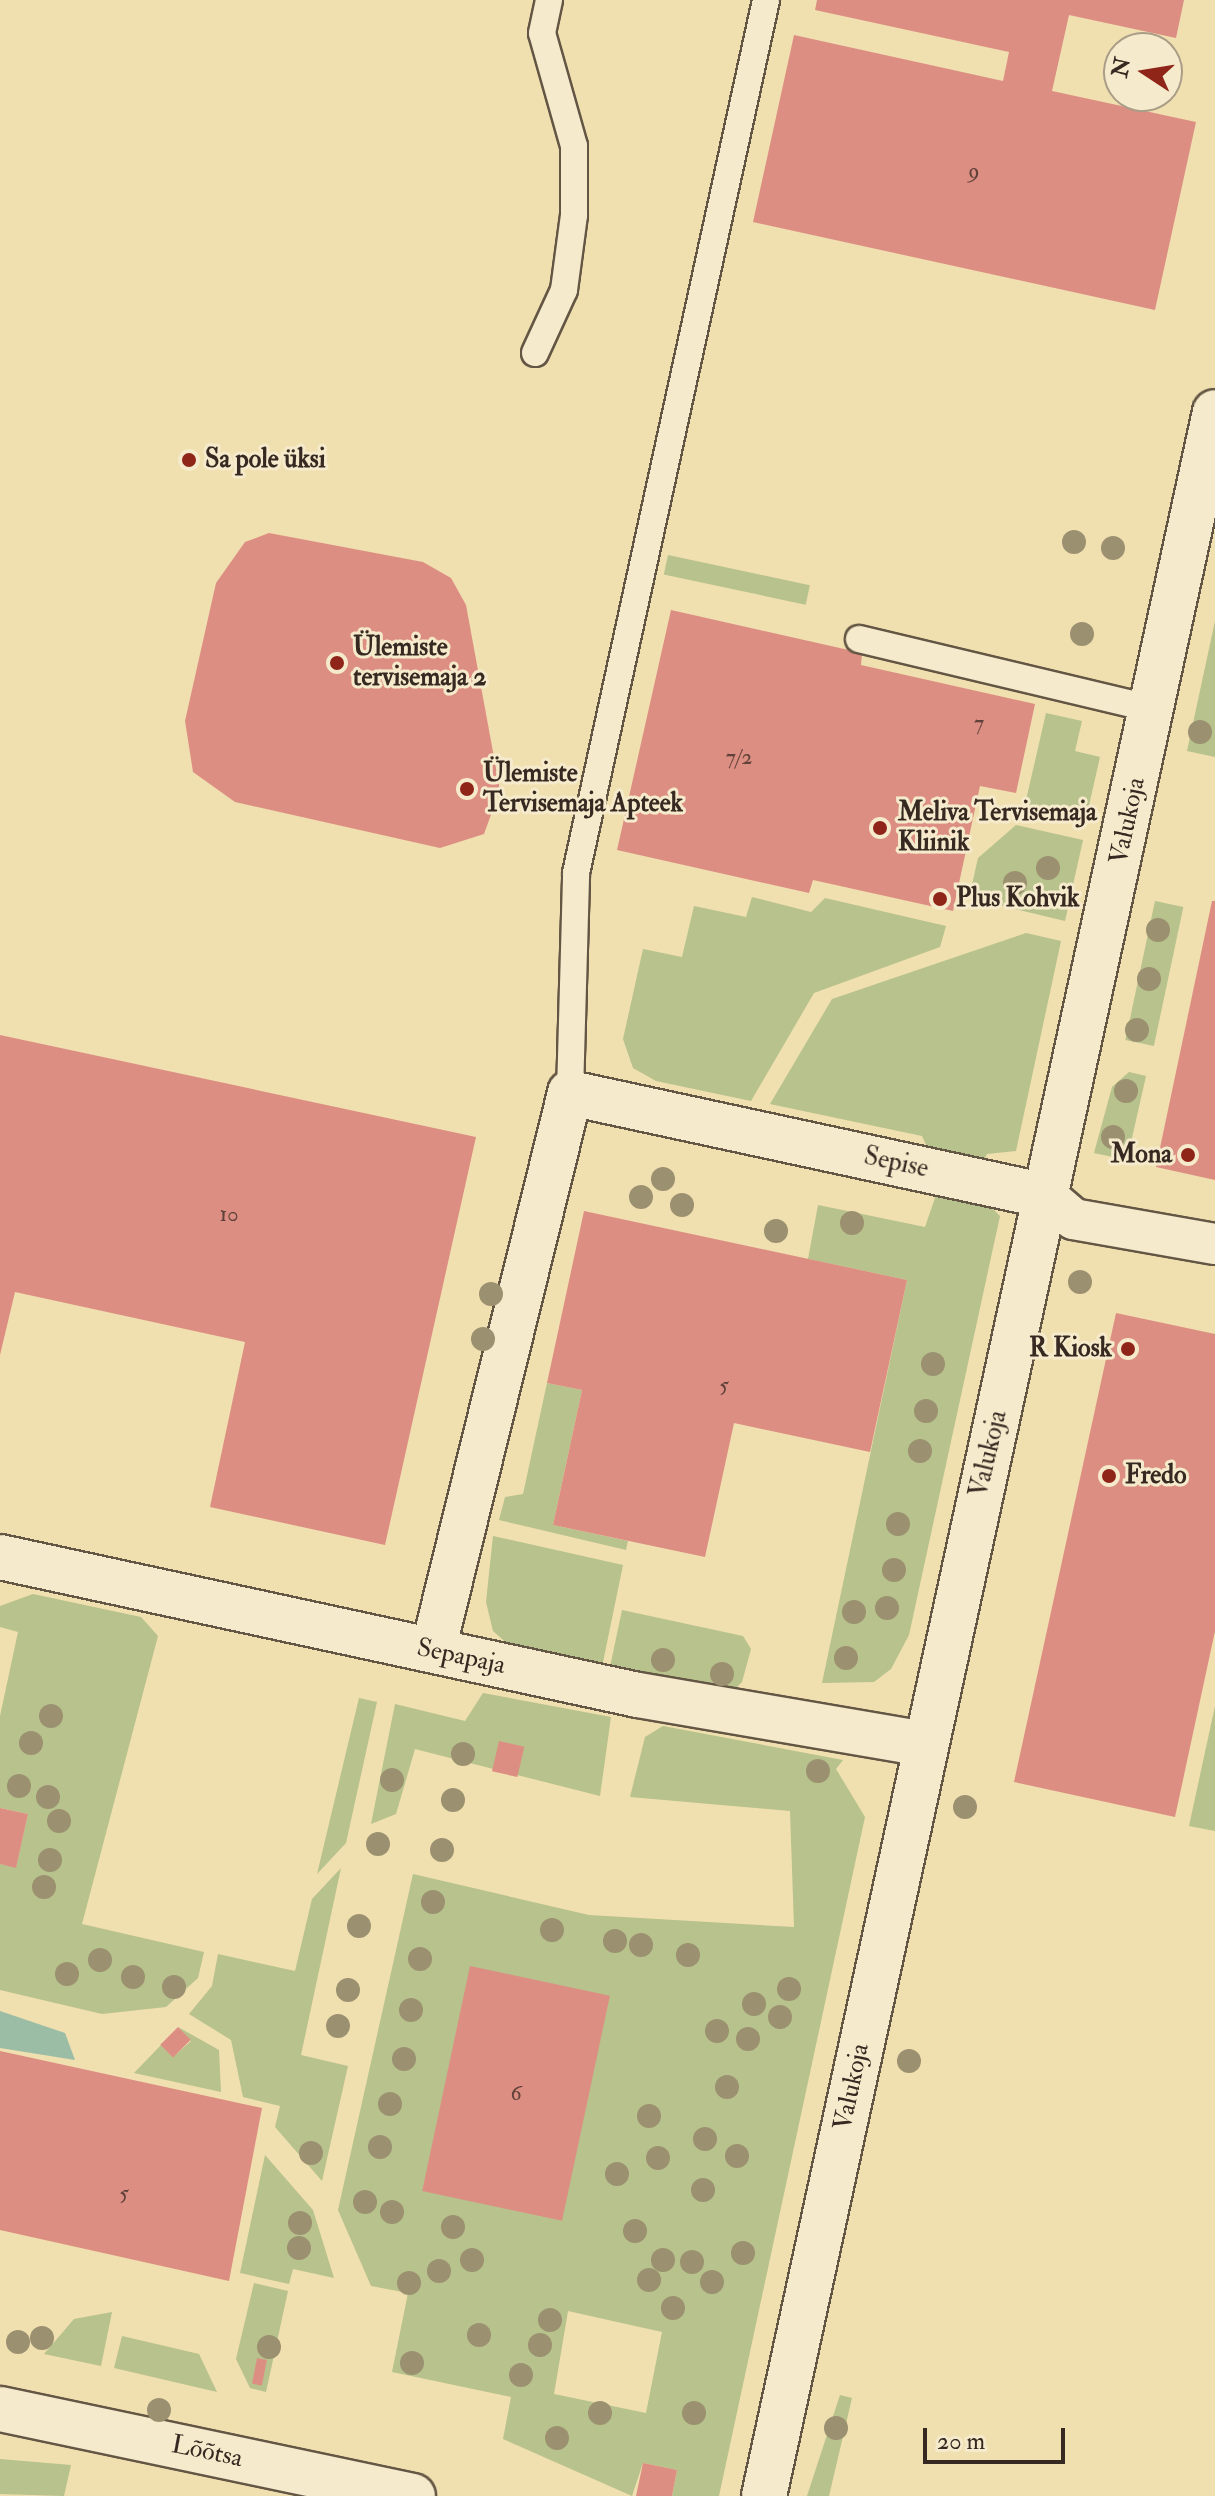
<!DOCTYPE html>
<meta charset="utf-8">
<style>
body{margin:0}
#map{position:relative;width:1215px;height:2496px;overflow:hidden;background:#f0dfaf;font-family:"IM FELL Double Pica",serif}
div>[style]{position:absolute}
.green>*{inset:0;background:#b7c28c;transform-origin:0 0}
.water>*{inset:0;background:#9bbda5}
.building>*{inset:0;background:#dd8e83;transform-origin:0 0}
.roads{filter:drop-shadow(2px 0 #645644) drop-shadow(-2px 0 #645644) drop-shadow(0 2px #645644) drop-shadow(0 -2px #645644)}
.service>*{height:26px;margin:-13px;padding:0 13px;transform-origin:13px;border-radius:13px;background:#f5eacb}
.pedestrian>*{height:40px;margin:-20px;padding:0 20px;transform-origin:20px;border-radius:20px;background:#f5eacb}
.minor>*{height:44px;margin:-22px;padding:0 22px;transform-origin:22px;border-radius:22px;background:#f5eacb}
.trees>*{width:24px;height:24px;margin:-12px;border-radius:50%;background:#9b9070}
.dots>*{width:22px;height:22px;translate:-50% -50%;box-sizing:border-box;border:4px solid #f5eacb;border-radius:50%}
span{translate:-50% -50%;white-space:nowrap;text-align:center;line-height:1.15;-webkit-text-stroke:6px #f5eacb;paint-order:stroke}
.number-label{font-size:22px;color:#60423a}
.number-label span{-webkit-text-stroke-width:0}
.poi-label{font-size:26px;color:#362921;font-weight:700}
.left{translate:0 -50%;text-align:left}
.right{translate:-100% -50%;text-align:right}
.street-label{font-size:26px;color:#362921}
.north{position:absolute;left:1103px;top:32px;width:80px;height:80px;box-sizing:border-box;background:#f5eacb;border:2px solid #a99d87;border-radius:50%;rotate:282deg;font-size:22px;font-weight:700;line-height:32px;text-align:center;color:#362921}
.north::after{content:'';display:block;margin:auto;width:28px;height:36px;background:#8f2418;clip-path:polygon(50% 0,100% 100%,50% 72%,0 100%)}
.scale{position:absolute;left:923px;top:2428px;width:142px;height:36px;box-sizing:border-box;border:4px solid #362921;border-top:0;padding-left:10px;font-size:24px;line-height:28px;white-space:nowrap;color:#362921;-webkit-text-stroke:6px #f5eacb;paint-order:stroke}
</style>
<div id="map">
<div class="green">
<div style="left:668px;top:555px;width:145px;height:20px;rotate:12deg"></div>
<div style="clip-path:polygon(1215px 621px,1215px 757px,1187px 751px)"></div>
<div style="clip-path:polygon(1046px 713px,1082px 721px,1075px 751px,1100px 757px,1085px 823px,1024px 809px)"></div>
<div style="clip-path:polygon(1016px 825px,1083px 840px,1065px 921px,969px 898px,978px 858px)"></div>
<div style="clip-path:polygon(752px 897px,811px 912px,825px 898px,946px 926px,940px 947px,814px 993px,751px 1101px,656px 1081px,633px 1068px,623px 1039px,643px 949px,682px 957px,694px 906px,746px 917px)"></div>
<div style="left:1155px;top:901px;width:29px;height:142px;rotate:12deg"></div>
<div style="clip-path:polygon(1026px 933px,1061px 941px,1016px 1151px,987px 1154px,983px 1162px,928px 1149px,922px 1136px,770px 1104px,832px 999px)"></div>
<div style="clip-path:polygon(1129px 1072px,1146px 1076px,1127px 1160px,1094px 1153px,1112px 1087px)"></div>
<div style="clip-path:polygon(946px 1194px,989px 1205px,1000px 1216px,909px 1635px,891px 1669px,874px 1682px,822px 1683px,907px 1280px,808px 1259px,818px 1205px,925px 1227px,936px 1195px)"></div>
<div style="clip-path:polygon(547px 1383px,582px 1390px,553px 1525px,628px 1541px,626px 1550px,499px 1520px,505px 1497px,523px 1494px)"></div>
<div style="clip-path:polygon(493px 1536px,623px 1565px,602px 1667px,509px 1645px,493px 1631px,486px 1602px)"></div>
<div style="clip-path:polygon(33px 1594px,141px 1617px,158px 1636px,82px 1924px,204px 1952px,198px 1978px,166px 2007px,102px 2014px,0 1990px,0 1864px,16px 1867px,28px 1814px,0 1808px,0 1716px,18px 1632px,0 1627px,0 1606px)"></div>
<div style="clip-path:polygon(622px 1610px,743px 1636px,751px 1649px,742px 1682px,731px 1693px,610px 1667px)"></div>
<div style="clip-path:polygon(483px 1693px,611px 1717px,600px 1796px,415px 1749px,396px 1814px,371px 1824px,395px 1704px,465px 1721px)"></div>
<div style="clip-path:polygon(359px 1698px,377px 1702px,346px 1843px,317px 1874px)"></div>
<div style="clip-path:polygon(1215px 1706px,1215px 1831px,1189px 1826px)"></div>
<div style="clip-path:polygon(evenodd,663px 1726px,843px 1760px,836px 1769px,865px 1817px,719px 2496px,672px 2496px,677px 2470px,643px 2463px,632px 2496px,503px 2439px,511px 2397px,392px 2372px,408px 2293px,371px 2286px,338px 2210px,413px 1874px,589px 1915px,794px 1927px,790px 1811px,630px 1797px,645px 1737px,663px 1726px,568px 2311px,662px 2332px,646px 2413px,554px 2394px,568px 2311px)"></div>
<div style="clip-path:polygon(341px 1868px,301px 2055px,348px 2066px,322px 2181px,275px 2127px,280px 2106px,243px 2097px,231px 2040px,189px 2014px,212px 1986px,218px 1954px,295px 1971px,312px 1899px)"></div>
<div style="clip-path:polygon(178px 2027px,219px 2050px,221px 2092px,134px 2073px,161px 2045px,173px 2057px,191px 2041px)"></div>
<div style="clip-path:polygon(265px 2155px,313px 2210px,334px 2278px,293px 2269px,289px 2284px,240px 2273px)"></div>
<div style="clip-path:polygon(254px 2283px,288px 2291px,266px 2392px,250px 2388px,236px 2359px)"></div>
<div style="clip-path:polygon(112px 2312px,101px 2366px,44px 2354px,74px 2319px)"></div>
<div style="clip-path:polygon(122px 2336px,199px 2354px,217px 2392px,114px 2368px)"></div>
<div style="clip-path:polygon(840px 2395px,852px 2398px,829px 2496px,807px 2496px)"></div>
<div style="clip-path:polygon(0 2459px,71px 2465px,64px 2496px,0 2494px)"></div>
</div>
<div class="water">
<div style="clip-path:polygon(0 2011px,65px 2033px,75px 2060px,0 2048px)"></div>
</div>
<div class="building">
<div style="clip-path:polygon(817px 0,1184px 0,1176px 38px,1069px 15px,1052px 91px,1196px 122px,1155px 310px,753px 222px,794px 35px,1003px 81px,1009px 52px,815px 10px)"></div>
<div style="clip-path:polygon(269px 533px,423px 562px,451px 578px,466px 605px,500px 790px,484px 834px,440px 848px,235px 802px,193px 772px,185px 721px,216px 583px,245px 542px)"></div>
<div style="clip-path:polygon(671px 610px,862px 653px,861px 665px,1035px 704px,1016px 793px,980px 786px,953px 911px,813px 880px,809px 893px,617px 850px)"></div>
<div style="clip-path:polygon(1212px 901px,1215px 901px,1215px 1180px,1156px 1167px)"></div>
<div style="clip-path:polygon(0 1035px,476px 1137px,385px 1545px,210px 1507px,245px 1342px,15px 1292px,0 1355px)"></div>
<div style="clip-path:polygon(584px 1211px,907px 1280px,870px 1452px,734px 1423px,705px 1557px,553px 1525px,582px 1390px,547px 1383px)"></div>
<div style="clip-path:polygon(1116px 1313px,1215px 1334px,1215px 1631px,1175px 1817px,1014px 1782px)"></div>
<div style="left:499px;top:1741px;width:26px;height:31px;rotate:13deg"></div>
<div style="clip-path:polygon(0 1808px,28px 1814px,16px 1868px,0 1864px)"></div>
<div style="left:470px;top:1966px;width:143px;height:230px;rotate:12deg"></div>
<div style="left:178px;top:2027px;width:18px;height:25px;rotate:45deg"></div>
<div style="clip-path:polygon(0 2051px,262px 2108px,229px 2281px,0 2230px)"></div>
<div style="left:257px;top:2358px;width:10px;height:26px;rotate:11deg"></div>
<div style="clip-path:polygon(643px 2463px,677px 2470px,672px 2496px,636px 2496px)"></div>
</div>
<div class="roads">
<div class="service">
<div style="left:535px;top:353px;width:69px;rotate:-65.3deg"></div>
<div style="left:564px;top:290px;width:76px;rotate:-82.4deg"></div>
<div style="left:574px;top:215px;width:69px;rotate:-90deg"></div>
<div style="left:574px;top:146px;width:117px;rotate:-105.8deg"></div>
<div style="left:542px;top:33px;width:34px;rotate:-78deg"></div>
<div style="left:859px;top:639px;width:301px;rotate:13.4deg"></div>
<div style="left:570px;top:1093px;width:220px;rotate:-88.4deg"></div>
<div style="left:576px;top:873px;width:893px;rotate:-77.72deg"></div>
</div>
<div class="pedestrian">
<div style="left:1047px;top:1196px;width:35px;rotate:41deg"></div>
<div style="left:1073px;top:1219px;width:144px;rotate:10deg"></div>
</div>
<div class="minor">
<div style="left:0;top:1557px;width:653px;rotate:12.21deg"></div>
<div style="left:638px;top:1695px;width:291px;rotate:9.7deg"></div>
<div style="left:433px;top:1650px;width:574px;rotate:-76.18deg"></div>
<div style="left:570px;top:1093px;width:488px;rotate:12.2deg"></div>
<div style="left:0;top:2409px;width:422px;rotate:11.9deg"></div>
<div style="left:764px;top:2496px;width:2132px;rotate:-77.79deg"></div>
</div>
</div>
<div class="trees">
<div style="left:1074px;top:542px"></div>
<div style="left:1113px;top:548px"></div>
<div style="left:1082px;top:634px"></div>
<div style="left:1200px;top:732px"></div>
<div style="left:1048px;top:868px"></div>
<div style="left:1015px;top:883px"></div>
<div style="left:1158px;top:930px"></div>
<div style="left:1149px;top:979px"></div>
<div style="left:1137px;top:1030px"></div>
<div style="left:1126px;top:1091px"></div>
<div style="left:1113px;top:1137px"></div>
<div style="left:663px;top:1179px"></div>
<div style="left:641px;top:1197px"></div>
<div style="left:682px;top:1205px"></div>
<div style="left:852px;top:1223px"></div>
<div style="left:776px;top:1231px"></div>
<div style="left:1080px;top:1282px"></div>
<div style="left:491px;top:1294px"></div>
<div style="left:483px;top:1339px"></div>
<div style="left:933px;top:1364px"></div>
<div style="left:926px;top:1411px"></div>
<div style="left:920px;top:1451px"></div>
<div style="left:898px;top:1524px"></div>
<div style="left:894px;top:1570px"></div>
<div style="left:887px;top:1608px"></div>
<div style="left:854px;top:1612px"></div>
<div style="left:846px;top:1658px"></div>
<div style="left:663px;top:1660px"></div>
<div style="left:722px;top:1674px"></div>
<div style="left:51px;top:1716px"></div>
<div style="left:31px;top:1743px"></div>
<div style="left:463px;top:1754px"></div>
<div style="left:818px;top:1771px"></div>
<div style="left:392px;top:1780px"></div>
<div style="left:19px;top:1786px"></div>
<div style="left:48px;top:1797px"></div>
<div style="left:453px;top:1800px"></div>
<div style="left:965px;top:1807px"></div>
<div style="left:59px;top:1821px"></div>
<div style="left:378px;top:1844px"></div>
<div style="left:442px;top:1850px"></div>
<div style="left:50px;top:1860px"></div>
<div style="left:44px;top:1887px"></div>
<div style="left:433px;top:1902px"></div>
<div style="left:359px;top:1926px"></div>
<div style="left:552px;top:1930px"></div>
<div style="left:615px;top:1941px"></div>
<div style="left:641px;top:1945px"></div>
<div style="left:688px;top:1955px"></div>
<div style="left:420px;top:1959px"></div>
<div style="left:100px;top:1960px"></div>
<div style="left:67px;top:1974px"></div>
<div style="left:133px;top:1977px"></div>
<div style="left:174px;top:1987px"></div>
<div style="left:789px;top:1989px"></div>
<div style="left:348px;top:1990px"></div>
<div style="left:754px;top:2004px"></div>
<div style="left:411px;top:2010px"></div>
<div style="left:780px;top:2017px"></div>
<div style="left:338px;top:2026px"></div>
<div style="left:717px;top:2031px"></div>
<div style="left:748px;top:2039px"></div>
<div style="left:404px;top:2059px"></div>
<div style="left:909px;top:2061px"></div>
<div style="left:727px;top:2087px"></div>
<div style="left:390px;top:2104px"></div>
<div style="left:649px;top:2116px"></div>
<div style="left:705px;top:2139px"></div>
<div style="left:380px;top:2147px"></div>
<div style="left:311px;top:2153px"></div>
<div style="left:737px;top:2156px"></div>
<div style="left:658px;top:2158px"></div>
<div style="left:617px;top:2174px"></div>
<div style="left:703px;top:2190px"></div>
<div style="left:365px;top:2202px"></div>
<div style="left:392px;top:2212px"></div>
<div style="left:300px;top:2223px"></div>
<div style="left:453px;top:2227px"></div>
<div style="left:635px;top:2231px"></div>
<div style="left:299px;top:2248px"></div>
<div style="left:743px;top:2253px"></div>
<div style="left:472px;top:2260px"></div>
<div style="left:663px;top:2260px"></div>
<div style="left:692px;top:2262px"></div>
<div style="left:439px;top:2271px"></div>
<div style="left:649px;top:2280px"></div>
<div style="left:712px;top:2282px"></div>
<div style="left:409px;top:2283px"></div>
<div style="left:673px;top:2308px"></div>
<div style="left:550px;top:2320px"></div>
<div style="left:479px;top:2335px"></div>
<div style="left:42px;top:2338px"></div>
<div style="left:18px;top:2342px"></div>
<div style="left:540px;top:2345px"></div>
<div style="left:269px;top:2347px"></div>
<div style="left:412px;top:2363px"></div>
<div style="left:521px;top:2375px"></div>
<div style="left:159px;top:2410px"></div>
<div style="left:600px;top:2413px"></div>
<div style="left:694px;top:2413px"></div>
<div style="left:836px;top:2428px"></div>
<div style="left:557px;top:2438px"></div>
</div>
<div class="dots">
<div style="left:189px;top:460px;background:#8f2418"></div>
<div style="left:337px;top:663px;background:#8f2418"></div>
<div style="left:467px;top:789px;background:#8f2418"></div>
<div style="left:880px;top:828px;background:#8f2418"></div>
<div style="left:940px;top:899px;background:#8f2418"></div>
<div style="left:1188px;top:1155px;background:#8f2418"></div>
<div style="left:1128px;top:1349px;background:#8f2418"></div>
<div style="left:1109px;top:1476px;background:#8f2418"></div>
</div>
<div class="number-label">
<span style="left:974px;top:172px">9</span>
<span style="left:979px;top:724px">7</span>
<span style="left:739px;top:758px">7/2</span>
<span style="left:229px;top:1215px">10</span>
<span style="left:724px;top:1386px">5</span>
<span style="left:516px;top:2094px">6</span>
<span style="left:124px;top:2194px">5</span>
</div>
<div class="poi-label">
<span class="left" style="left:205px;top:460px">Sa pole üksi</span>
<span class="left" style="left:353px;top:663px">Ülemiste<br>tervisemaja 2</span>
<span class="left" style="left:483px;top:789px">Ülemiste<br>Tervisemaja Apteek</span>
<span class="left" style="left:898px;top:828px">Meliva Tervisemaja<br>Kliinik</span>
<span class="left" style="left:956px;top:899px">Plus Kohvik</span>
<span class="right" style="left:1172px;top:1155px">Mona</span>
<span class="right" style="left:1112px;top:1349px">R Kiosk</span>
<span class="left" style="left:1125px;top:1476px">Fredo</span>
</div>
<div class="street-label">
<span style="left:1128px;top:821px;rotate:-78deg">Valukoja</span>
<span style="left:896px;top:1163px;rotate:12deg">Sepise</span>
<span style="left:989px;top:1454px;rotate:-77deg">Valukoja</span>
<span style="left:461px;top:1657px;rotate:12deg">Sepapaja</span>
<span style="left:852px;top:2087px;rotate:-78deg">Valukoja</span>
<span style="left:207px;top:2452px;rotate:12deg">Lõõtsa</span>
</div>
<div class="north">N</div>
<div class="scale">20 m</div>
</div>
